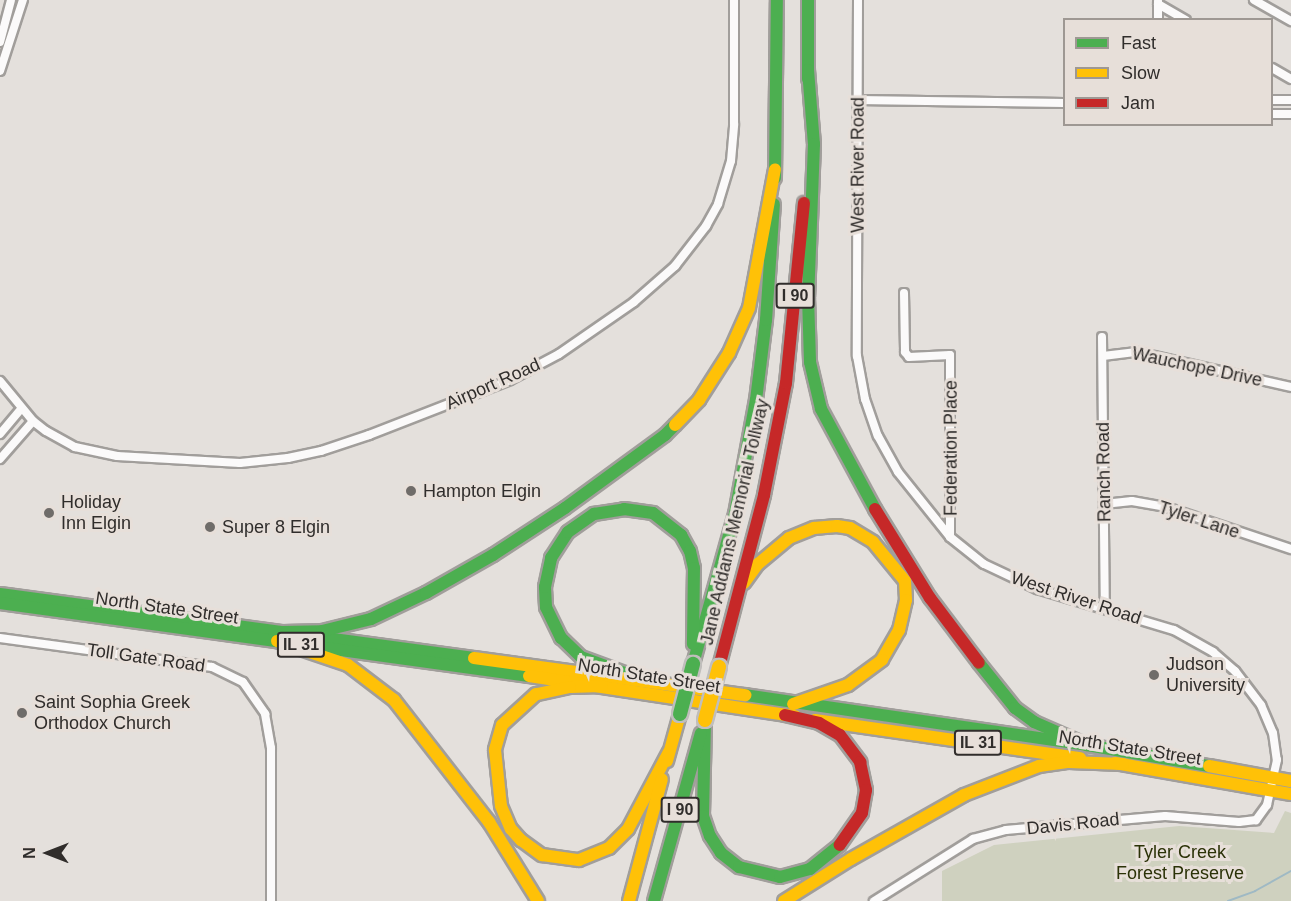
<!DOCTYPE html>
<style>
body{margin:0}
#map{position:relative;width:1291px;height:901px;overflow:hidden;background:#e4e0dc;font-family:Arial,sans-serif}
div>[style]{position:absolute}
.green>*{inset:0;background:#cfd1bf}
.stream>*{height:2px;margin:-1px;padding:0 1px;transform-origin:1px;border-radius:1px;background:#9fb9c4}
.roads{filter:drop-shadow(2px 0 #a19e9b) drop-shadow(-2px 0 #a19e9b) drop-shadow(0 2px #a19e9b) drop-shadow(0 -2px #a19e9b)}
.street>*{height:8px;margin:-4px;padding:0 4px;transform-origin:4px;border-radius:4px;background:#fbfafa}
.fast>*{height:12px;margin:-6px;padding:0 6px;transform-origin:6px;border-radius:6px;background:#4caf50}
.slow>*{height:12px;margin:-6px;padding:0 6px;transform-origin:6px;border-radius:6px;background:#ffc107}
.jam>*{height:12px;margin:-6px;padding:0 6px;transform-origin:6px;border-radius:6px;background:#c62828}
.bridges{filter:drop-shadow(2px 0 #c0bebc) drop-shadow(-2px 0 #c0bebc) drop-shadow(0 2px #c0bebc) drop-shadow(0 -2px #c0bebc)}
.fast-bridge>*{height:14px;margin:-7px;padding:0 7px;transform-origin:7px;border-radius:7px;background:#4caf50}
.slow-bridge>*{height:14px;margin:-7px;padding:0 7px;transform-origin:7px;border-radius:7px;background:#ffc107}
.dots>*{width:16px;height:16px;translate:-50% -50%;box-sizing:border-box;border:3px solid #e7dfd9;border-radius:50%}
span{translate:-50% -50%;white-space:nowrap;text-align:center;line-height:1.15;-webkit-text-stroke:6px #e7dfd9;paint-order:stroke}
.shield-label span{padding:2px 4px;background:#e7dfd9;border:2px solid;border-radius:4px;-webkit-text-stroke-width:0}
.shield-label{font-size:16px;color:#302d2b;font-weight:700}
.street-label{font-size:18px;color:#302d2b}
.poi-label{font-size:18px;color:#302d2b}
.left{translate:0 -50%;text-align:left}
.park-label{font-size:18px;color:#2b3207}
.legend{position:absolute;left:1063px;top:18px;width:210px;height:108px;box-sizing:border-box;background:#e7dfd9;border:2px solid #9e9893;margin:0;padding:8px 10px;list-style:none;font-size:18px;color:#302d2b}
.legend li{display:flex;align-items:center;gap:12px;height:30px}
.legend b{width:30px;border:2px solid #9e9893}
.north{position:absolute;left:18px;top:823px;width:60px;height:60px;-webkit-text-stroke:4px #e7dfd9;paint-order:stroke;rotate:270deg;font-size:16px;font-weight:700;line-height:24px;text-align:center;color:#302d2b}
.north::after{content:'';display:block;margin:auto;width:21px;height:27px;background:#302d2b;clip-path:polygon(50% 0,100% 100%,50% 72%,0 100%)}
</style>
<div id="map">
<div class="green">
<div style="clip-path:polygon(1285px 811px,1291px 813px,1291px 901px,942px 901px,942px 871px,994px 845px,1179px 826px,1274px 833px)"></div>
</div>
<div class="stream">
<div style="left:1228px;top:901px;width:29px;rotate:-20deg"></div>
<div style="left:1255px;top:891px;width:41px;rotate:-29.1deg"></div>
</div>
<div class="roads">
<div class="street">
<div style="left:858px;top:0;width:356px;rotate:90.2deg"></div>
<div style="left:857px;top:356px;width:44px;rotate:79.5deg"></div>
<div style="left:865px;top:399px;width:39px;rotate:71deg"></div>
<div style="left:878px;top:436px;width:41px;rotate:60.9deg"></div>
<div style="left:898px;top:472px;width:83px;rotate:51.3deg"></div>
<div style="left:950px;top:537px;width:43px;rotate:38.5deg"></div>
<div style="left:984px;top:564px;width:59px;rotate:25.3deg"></div>
<div style="left:1037px;top:589px;width:143px;rotate:16.7deg"></div>
<div style="left:1174px;top:630px;width:45px;rotate:29.4deg"></div>
<div style="left:1213px;top:652px;width:29px;rotate:41deg"></div>
<div style="left:1235px;top:671px;width:43px;rotate:52.6deg"></div>
<div style="left:1261px;top:705px;width:30px;rotate:67deg"></div>
<div style="left:1273px;top:733px;width:27px;rotate:82deg"></div>
<div style="left:1277px;top:760px;width:46px;rotate:102.5deg"></div>
<div style="left:1267px;top:805px;width:19px;rotate:126deg"></div>
<div style="left:1256px;top:820px;width:17px;rotate:173deg"></div>
<div style="left:1239px;top:822px;width:74px;rotate:-175.4deg"></div>
<div style="left:1165px;top:816px;width:160px;rotate:175deg"></div>
<div style="left:1006px;top:830px;width:34px;rotate:165deg"></div>
<div style="left:973px;top:839px;width:117px;rotate:147.9deg"></div>
<div style="left:1254px;top:0;width:43px;rotate:29.6deg"></div>
<div style="left:1158px;top:4px;width:32px;rotate:30deg"></div>
<div style="left:1158px;top:20px;width:19px;rotate:-90deg"></div>
<div style="left:0;top:42px;width:43px;rotate:-75.3deg"></div>
<div style="left:1272px;top:68px;width:22px;rotate:30deg"></div>
<div style="left:0;top:71px;width:75px;rotate:-72.1deg"></div>
<div style="left:858px;top:100px;width:206px;rotate:0.8deg"></div>
<div style="left:1272px;top:100px;width:19px"></div>
<div style="left:1272px;top:114px;width:19px"></div>
<div style="left:904px;top:293px;width:59px;rotate:89deg"></div>
<div style="left:905px;top:352px;width:6px;rotate:51deg"></div>
<div style="left:909px;top:357px;width:41px;rotate:-2.8deg"></div>
<div style="left:950px;top:355px;width:182px;rotate:90deg"></div>
<div style="left:1102px;top:337px;width:271px;rotate:89.4deg"></div>
<div style="left:1103px;top:356px;width:34px;rotate:-7deg"></div>
<div style="left:1137px;top:352px;width:158px;rotate:12.8deg"></div>
<div style="left:0;top:381px;width:52px;rotate:50.5deg"></div>
<div style="left:33px;top:421px;width:16px;rotate:38deg"></div>
<div style="left:46px;top:431px;width:33px;rotate:29deg"></div>
<div style="left:75px;top:447px;width:43px;rotate:12.1deg"></div>
<div style="left:117px;top:456px;width:123px;rotate:3.3deg"></div>
<div style="left:240px;top:463px;width:48px;rotate:-5.9deg"></div>
<div style="left:288px;top:458px;width:34px;rotate:-12deg"></div>
<div style="left:321px;top:451px;width:51px;rotate:-18.4deg"></div>
<div style="left:369px;top:435px;width:151px;rotate:-21.3deg"></div>
<div style="left:510px;top:380px;width:55px;rotate:-28deg"></div>
<div style="left:559px;top:354px;width:91px;rotate:-34.7deg"></div>
<div style="left:634px;top:302px;width:55px;rotate:-41.3deg"></div>
<div style="left:675px;top:266px;width:51px;rotate:-52.2deg"></div>
<div style="left:706px;top:226px;width:25px;rotate:-61deg"></div>
<div style="left:718px;top:204px;width:45px;rotate:-73.2deg"></div>
<div style="left:731px;top:161px;width:37px;rotate:-85deg"></div>
<div style="left:734px;top:124px;width:124px;rotate:-90deg"></div>
<div style="left:0;top:434px;width:33px;rotate:-50deg"></div>
<div style="left:0;top:459px;width:50px;rotate:-49deg"></div>
<div style="left:1104px;top:504px;width:28px;rotate:-6deg"></div>
<div style="left:1132px;top:501px;width:35px;rotate:10deg"></div>
<div style="left:1166px;top:507px;width:132px;rotate:18.6deg"></div>
<div style="left:0;top:638px;width:214px;rotate:7.8deg"></div>
<div style="left:212px;top:667px;width:34px;rotate:26deg"></div>
<div style="left:243px;top:682px;width:39px;rotate:55deg"></div>
<div style="left:265px;top:714px;width:35px;rotate:80deg"></div>
<div style="left:271px;top:748px;width:153px;rotate:90deg"></div>
</div>
<div class="fast">
<div style="left:808px;top:0;width:79px;rotate:90deg"></div>
<div style="left:808px;top:70px;width:74px;rotate:85.4deg"></div>
<div style="left:814px;top:144px;width:153px;rotate:92.2deg"></div>
<div style="left:808px;top:297px;width:65px;rotate:88.2deg"></div>
<div style="left:810px;top:362px;width:48px;rotate:76.8deg"></div>
<div style="left:821px;top:409px;width:114px;rotate:61.6deg"></div>
<div style="left:775px;top:178px;width:178px;rotate:-89.4deg"></div>
<div style="left:0;top:594px;width:478px;rotate:7.7deg"></div>
<div style="left:0;top:603px;width:534px;rotate:7.86deg"></div>
<div style="left:283px;top:632px;width:39px;rotate:-1deg"></div>
<div style="left:322px;top:631px;width:50px;rotate:-13.8deg"></div>
<div style="left:371px;top:619px;width:61px;rotate:-25.3deg"></div>
<div style="left:426px;top:593px;width:77px;rotate:-29.6deg"></div>
<div style="left:493px;top:555px;width:86px;rotate:-33.1deg"></div>
<div style="left:565px;top:508px;width:124px;rotate:-36.1deg"></div>
<div style="left:665px;top:435px;width:14px;rotate:-45deg"></div>
<div style="left:979px;top:663px;width:58px;rotate:51.3deg"></div>
<div style="left:1015px;top:708px;width:24px;rotate:36deg"></div>
<div style="left:1034px;top:722px;width:58px;rotate:23.5deg"></div>
<div style="left:693px;top:664px;width:156px;rotate:-74.4deg"></div>
<div style="left:735px;top:514px;width:116px;rotate:-79.6deg"></div>
<div style="left:756px;top:400px;width:81px;rotate:-82.9deg"></div>
<div style="left:766px;top:320px;width:116px;rotate:-86.1deg"></div>
<div style="left:646px;top:681px;width:69px;rotate:-159.7deg"></div>
<div style="left:581px;top:657px;width:28px;rotate:-136deg"></div>
<div style="left:561px;top:638px;width:34px;rotate:-116deg"></div>
<div style="left:546px;top:607px;width:20px;rotate:-93deg"></div>
<div style="left:545px;top:587px;width:30px;rotate:-78deg"></div>
<div style="left:551px;top:558px;width:31px;rotate:-57deg"></div>
<div style="left:568px;top:532px;width:32px;rotate:-35deg"></div>
<div style="left:594px;top:514px;width:30px;rotate:-9deg"></div>
<div style="left:624px;top:509px;width:29px;rotate:8deg"></div>
<div style="left:653px;top:513px;width:36px;rotate:38deg"></div>
<div style="left:681px;top:535px;width:18px;rotate:61deg"></div>
<div style="left:690px;top:551px;width:17px;rotate:77deg"></div>
<div style="left:694px;top:568px;width:76px;rotate:90.8deg"></div>
<div style="left:745px;top:695px;width:346px;rotate:8.3deg"></div>
<div style="left:1087px;top:745px;width:124px;rotate:9.8deg"></div>
<div style="left:705px;top:720px;width:96px;rotate:91.2deg"></div>
<div style="left:703px;top:816px;width:21px;rotate:71deg"></div>
<div style="left:710px;top:836px;width:20px;rotate:57deg"></div>
<div style="left:721px;top:853px;width:23px;rotate:38deg"></div>
<div style="left:739px;top:867px;width:42px;rotate:13.7deg"></div>
<div style="left:780px;top:877px;width:31px;rotate:-15deg"></div>
<div style="left:810px;top:869px;width:38px;rotate:-39deg"></div>
<div style="left:654px;top:901px;width:174px;rotate:-74.4deg"></div>
</div>
<div class="slow">
<div style="left:675px;top:425px;width:35px;rotate:-46deg"></div>
<div style="left:699px;top:400px;width:56px;rotate:-57.4deg"></div>
<div style="left:729px;top:353px;width:49px;rotate:-66deg"></div>
<div style="left:749px;top:308px;width:141px;rotate:-79.4deg"></div>
<div style="left:744px;top:583px;width:24px;rotate:-54deg"></div>
<div style="left:758px;top:564px;width:40px;rotate:-40deg"></div>
<div style="left:789px;top:538px;width:27px;rotate:-22deg"></div>
<div style="left:814px;top:528px;width:23px;rotate:-5deg"></div>
<div style="left:837px;top:526px;width:13px;rotate:9deg"></div>
<div style="left:850px;top:528px;width:27px;rotate:31deg"></div>
<div style="left:873px;top:542px;width:50px;rotate:50.6deg"></div>
<div style="left:905px;top:581px;width:19px;rotate:87deg"></div>
<div style="left:906px;top:600px;width:31px;rotate:103deg"></div>
<div style="left:899px;top:630px;width:34px;rotate:120deg"></div>
<div style="left:882px;top:660px;width:42px;rotate:143.7deg"></div>
<div style="left:848px;top:685px;width:58px;rotate:160.9deg"></div>
<div style="left:277px;top:641px;width:75px;rotate:18.7deg"></div>
<div style="left:348px;top:665px;width:58px;rotate:37.3deg"></div>
<div style="left:394px;top:700px;width:155px;rotate:52.1deg"></div>
<div style="left:489px;top:822px;width:93px;rotate:58.2deg"></div>
<div style="left:474px;top:658px;width:274px;rotate:7.8deg"></div>
<div style="left:529px;top:676px;width:269px;rotate:8.6deg"></div>
<div style="left:602px;top:686px;width:32px;rotate:178deg"></div>
<div style="left:570px;top:687px;width:35px;rotate:168deg"></div>
<div style="left:536px;top:694px;width:46px;rotate:137.6deg"></div>
<div style="left:502px;top:725px;width:26px;rotate:106deg"></div>
<div style="left:495px;top:750px;width:56px;rotate:83.9deg"></div>
<div style="left:501px;top:806px;width:25px;rotate:67deg"></div>
<div style="left:511px;top:829px;width:15px;rotate:48deg"></div>
<div style="left:521px;top:840px;width:26px;rotate:36deg"></div>
<div style="left:542px;top:855px;width:37px;rotate:8deg"></div>
<div style="left:579px;top:860px;width:32px;rotate:-22deg"></div>
<div style="left:609px;top:848px;width:27px;rotate:-45deg"></div>
<div style="left:628px;top:829px;width:87px;rotate:-62deg"></div>
<div style="left:815px;top:720px;width:268px;rotate:8.2deg"></div>
<div style="left:667px;top:761px;width:49px;rotate:-74.5deg"></div>
<div style="left:1115px;top:763px;width:179px;rotate:10deg"></div>
<div style="left:1209px;top:766px;width:83px;rotate:10.4deg"></div>
<div style="left:629px;top:901px;width:126px;rotate:-74.9deg"></div>
<div style="left:784px;top:901px;width:79px;rotate:-32.1deg"></div>
<div style="left:851px;top:859px;width:130px;rotate:-29.5deg"></div>
<div style="left:964px;top:795px;width:80px;rotate:-21.1deg"></div>
<div style="left:1039px;top:766px;width:30px;rotate:-8deg"></div>
<div style="left:1069px;top:762px;width:54px;rotate:2.1deg"></div>
</div>
<div class="jam">
<div style="left:875px;top:509px;width:105px;rotate:58.3deg"></div>
<div style="left:930px;top:598px;width:81px;rotate:53deg"></div>
<div style="left:719px;top:667px;width:178px;rotate:-75.3deg"></div>
<div style="left:764px;top:495px;width:114px;rotate:-78.9deg"></div>
<div style="left:786px;top:383px;width:181px;rotate:-84.3deg"></div>
<div style="left:785px;top:715px;width:35px;rotate:13deg"></div>
<div style="left:819px;top:723px;width:24px;rotate:30deg"></div>
<div style="left:840px;top:735px;width:34px;rotate:53deg"></div>
<div style="left:860px;top:762px;width:29px;rotate:78deg"></div>
<div style="left:866px;top:790px;width:23px;rotate:100deg"></div>
<div style="left:862px;top:813px;width:39px;rotate:125deg"></div>
</div>
</div>
<div class="bridges">
<div class="fast-bridge">
<div style="left:680px;top:714px;width:52px;rotate:-75.4deg"></div>
</div>
<div class="slow-bridge">
<div style="left:705px;top:720px;width:55px;rotate:-75.2deg"></div>
</div>
</div>
<div class="dots">
<div style="left:411px;top:491px;background:#6f6c69"></div>
<div style="left:49px;top:513px;background:#6f6c69"></div>
<div style="left:210px;top:527px;background:#6f6c69"></div>
<div style="left:1154px;top:675px;background:#6f6c69"></div>
<div style="left:22px;top:713px;background:#6f6c69"></div>
</div>
<div class="shield-label">
<span style="left:795px;top:296px">I 90</span>
<span style="left:301px;top:645px">IL 31</span>
<span style="left:978px;top:743px">IL 31</span>
<span style="left:680px;top:810px">I 90</span>
</div>
<div class="street-label">
<span style="left:858px;top:165px;rotate:-90deg">West River Road</span>
<span style="left:1197px;top:367px;rotate:12deg">Wauchope Drive</span>
<span style="left:493px;top:384px;rotate:-24deg">Airport Road</span>
<span style="left:951px;top:448px;rotate:-90deg">Federation Place</span>
<span style="left:1104px;top:472px;rotate:-91deg">Ranch Road</span>
<span style="left:1199px;top:520px;rotate:18deg">Tyler Lane</span>
<span style="left:735px;top:522px;rotate:-77deg">Jane Addams Memorial Tollway</span>
<span style="left:1076px;top:598px;rotate:18deg">West River Road</span>
<span style="left:167px;top:608px;rotate:8deg">North State Street</span>
<span style="left:146px;top:658px;rotate:8deg">Toll Gate Road</span>
<span style="left:649px;top:676px;rotate:9deg">North State Street</span>
<span style="left:1130px;top:748px;rotate:9deg">North State Street</span>
<span style="left:1073px;top:824px;rotate:-6deg">Davis Road</span>
</div>
<div class="poi-label">
<span class="left" style="left:423px;top:491px">Hampton Elgin</span>
<span class="left" style="left:61px;top:513px">Holiday<br>Inn Elgin</span>
<span class="left" style="left:222px;top:527px">Super 8 Elgin</span>
<span class="left" style="left:1166px;top:675px">Judson<br>University</span>
<span class="left" style="left:34px;top:713px">Saint Sophia Greek<br>Orthodox Church</span>
</div>
<div class="park-label">
<span style="left:1180px;top:863px">Tyler Creek<br>Forest Preserve</span>
</div>
<ul class="legend">
<li><b style="height:8px;background:#4caf50"></b>Fast</li>
<li><b style="height:8px;background:#ffc107"></b>Slow</li>
<li><b style="height:8px;background:#c62828"></b>Jam</li>
</ul>
<div class="north">N</div>
</div>
